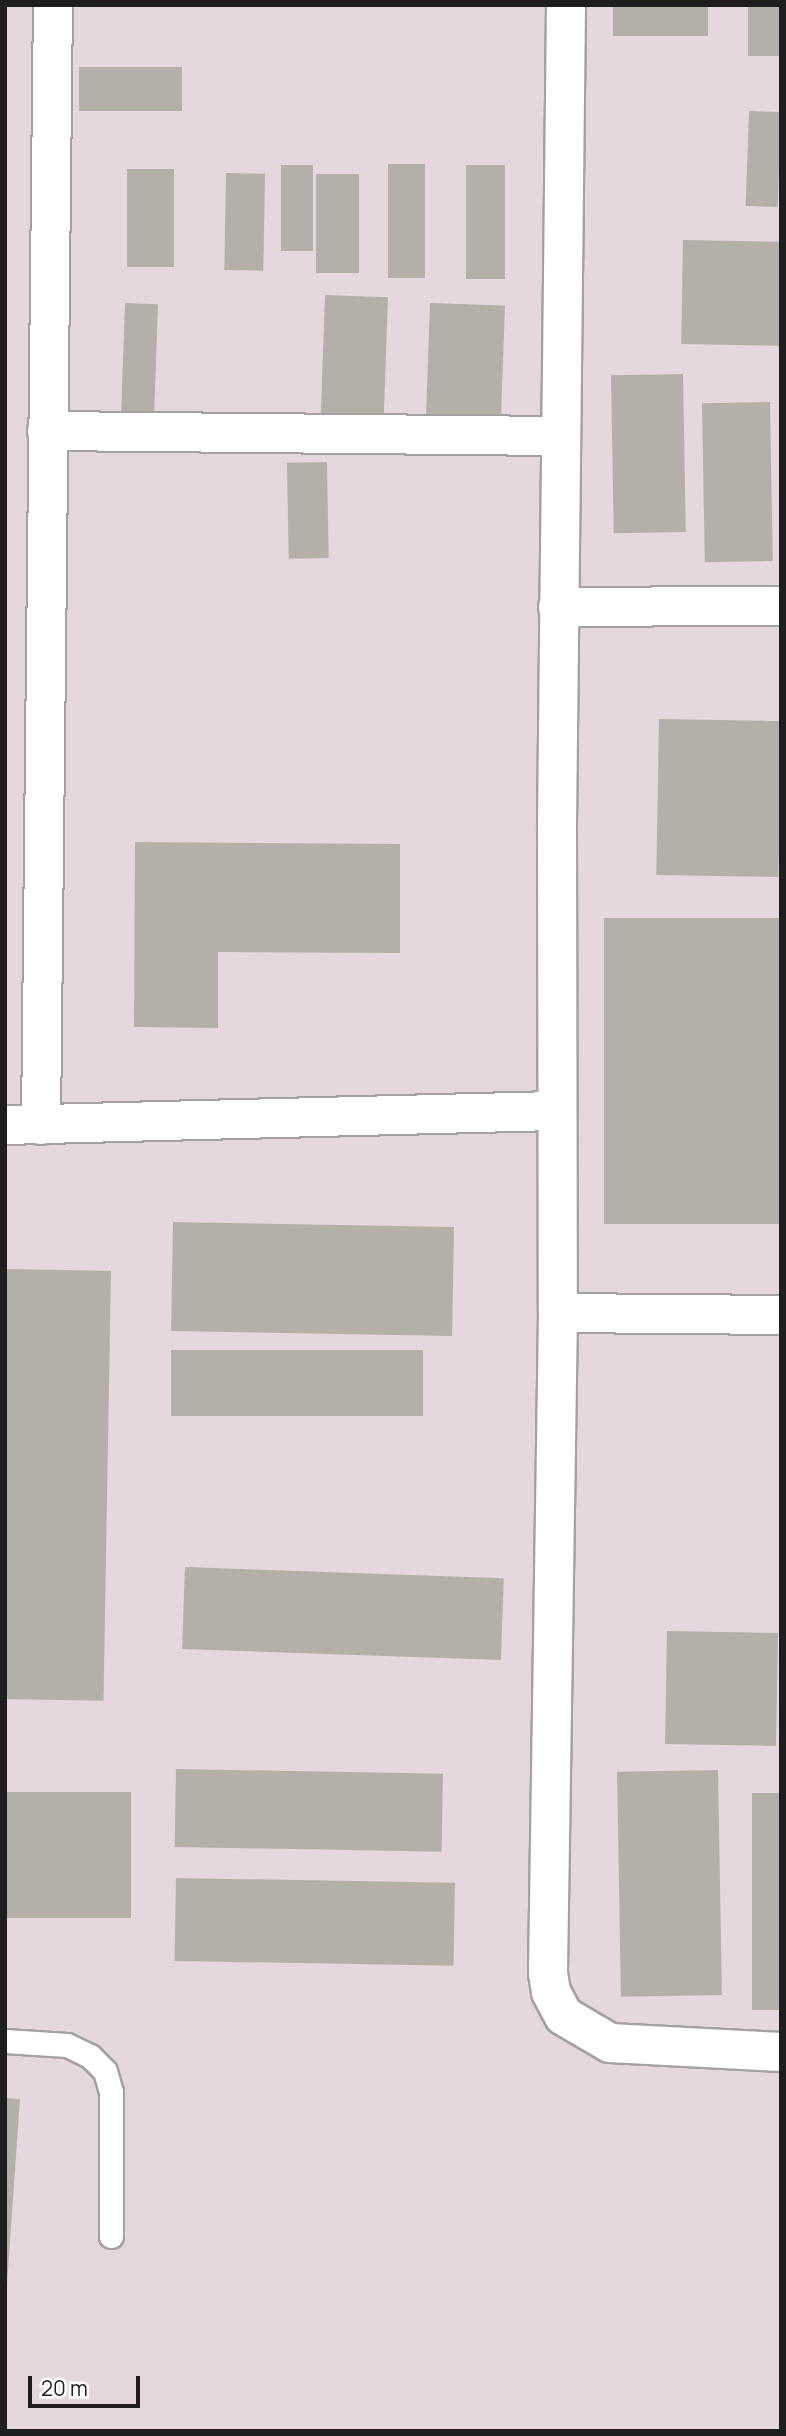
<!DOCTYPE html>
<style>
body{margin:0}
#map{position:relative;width:786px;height:2436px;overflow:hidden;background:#eeeee5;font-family:Manrope,sans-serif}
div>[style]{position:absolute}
.industrial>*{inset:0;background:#e6d7df;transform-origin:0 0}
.building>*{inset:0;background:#b3b0a7;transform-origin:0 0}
.roads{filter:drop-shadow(2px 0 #a2a2a2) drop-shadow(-2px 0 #a2a2a2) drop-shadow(0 2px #a2a2a2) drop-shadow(0 -2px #a2a2a2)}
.service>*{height:23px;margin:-11.5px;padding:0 11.5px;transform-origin:11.5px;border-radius:11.5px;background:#fff}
.minor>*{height:38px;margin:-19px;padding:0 19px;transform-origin:19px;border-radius:19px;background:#fff}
span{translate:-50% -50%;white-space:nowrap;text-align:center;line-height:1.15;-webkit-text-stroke:5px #fff;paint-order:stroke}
.frame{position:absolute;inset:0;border:7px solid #1e1e1e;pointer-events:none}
.scale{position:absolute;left:28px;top:2376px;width:112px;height:32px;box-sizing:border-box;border:4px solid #1e1e1e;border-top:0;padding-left:9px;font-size:21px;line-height:24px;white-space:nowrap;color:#1e1e1e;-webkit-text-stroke:5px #fff;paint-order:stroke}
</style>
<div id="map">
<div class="industrial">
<div style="left:5px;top:5px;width:776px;height:2426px"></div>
</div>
<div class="building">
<div style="left:613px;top:5px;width:95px;height:31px"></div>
<div style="left:748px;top:5px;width:33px;height:51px"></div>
<div style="left:182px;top:67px;width:44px;height:103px;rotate:90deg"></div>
<div style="left:749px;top:111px;width:32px;height:95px;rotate:2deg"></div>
<div style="left:388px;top:164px;width:37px;height:114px"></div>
<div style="left:281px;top:165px;width:32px;height:86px"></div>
<div style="left:466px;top:165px;width:39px;height:114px"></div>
<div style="left:127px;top:169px;width:47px;height:98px"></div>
<div style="left:226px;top:173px;width:39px;height:97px;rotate:1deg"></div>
<div style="left:316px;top:174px;width:43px;height:99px"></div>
<div style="left:683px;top:240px;width:98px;height:104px;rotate:1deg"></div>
<div style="left:325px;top:295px;width:63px;height:121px;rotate:2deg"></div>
<div style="left:125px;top:303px;width:33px;height:112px;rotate:2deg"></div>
<div style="left:430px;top:303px;width:75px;height:121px;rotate:2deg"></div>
<div style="left:683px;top:374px;width:158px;height:72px;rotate:89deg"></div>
<div style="left:770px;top:402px;width:159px;height:68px;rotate:89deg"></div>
<div style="left:327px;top:462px;width:96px;height:40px;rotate:89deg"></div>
<div style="left:659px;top:719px;width:122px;height:156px;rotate:1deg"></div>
<div style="clip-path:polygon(135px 842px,400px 844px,400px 953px,218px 952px,218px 1028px,134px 1027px)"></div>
<div style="left:604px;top:918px;width:176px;height:306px"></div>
<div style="left:173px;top:1222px;width:281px;height:109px;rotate:1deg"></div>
<div style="left:5px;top:1269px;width:106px;height:430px;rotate:1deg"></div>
<div style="left:171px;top:1350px;width:252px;height:66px"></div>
<div style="left:185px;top:1567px;width:319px;height:82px;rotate:2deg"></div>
<div style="left:667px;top:1631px;width:111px;height:113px;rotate:1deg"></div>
<div style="left:176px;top:1769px;width:267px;height:78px;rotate:1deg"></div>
<div style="left:718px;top:1770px;width:225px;height:101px;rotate:89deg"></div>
<div style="left:5px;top:1792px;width:126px;height:126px"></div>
<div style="left:752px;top:1793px;width:29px;height:217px"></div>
<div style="left:176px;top:1878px;width:279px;height:83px;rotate:1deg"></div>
<div style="left:5px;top:2098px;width:15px;height:186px;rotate:4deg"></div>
</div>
<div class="roads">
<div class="service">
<div style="left:5px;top:2041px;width:62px;rotate:3.7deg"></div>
<div style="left:67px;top:2045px;width:25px;rotate:26deg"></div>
<div style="left:90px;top:2056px;width:21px;rotate:45deg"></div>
<div style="left:105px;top:2071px;width:22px;rotate:74deg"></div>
<div style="left:111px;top:2092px;width:144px;rotate:90deg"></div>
</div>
<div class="minor">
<div style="left:566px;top:5px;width:824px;rotate:90.63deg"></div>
<div style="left:557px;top:829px;width:484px;rotate:89.9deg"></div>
<div style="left:558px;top:1313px;width:660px;rotate:90.87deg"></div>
<div style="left:548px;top:1973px;width:19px;rotate:81deg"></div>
<div style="left:551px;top:1992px;width:27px;rotate:62deg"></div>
<div style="left:564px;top:2016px;width:53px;rotate:30.4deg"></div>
<div style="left:610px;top:2043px;width:171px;rotate:3deg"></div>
<div style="left:47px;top:431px;width:513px;rotate:0.56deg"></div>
<div style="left:558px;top:607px;width:223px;rotate:-0.3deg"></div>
<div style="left:5px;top:1125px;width:551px;rotate:-1.46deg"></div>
<div style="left:41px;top:1125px;width:1120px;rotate:-89.39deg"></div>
<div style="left:558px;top:1313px;width:223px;rotate:0.5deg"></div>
</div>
</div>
<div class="frame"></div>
<div class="scale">20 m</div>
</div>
